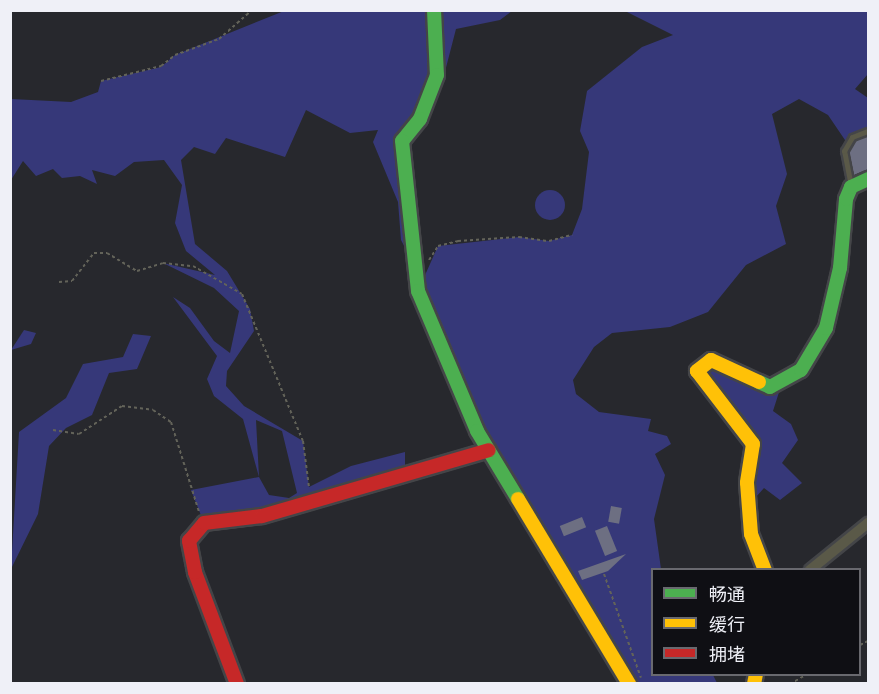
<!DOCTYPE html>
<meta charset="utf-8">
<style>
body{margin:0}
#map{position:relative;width:879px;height:694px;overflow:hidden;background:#27282d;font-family:Lato,"Noto Sans SC",sans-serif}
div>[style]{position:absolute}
.green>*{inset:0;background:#363879}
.round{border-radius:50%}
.building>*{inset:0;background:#6d6f82;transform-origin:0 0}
.path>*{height:2px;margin-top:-1px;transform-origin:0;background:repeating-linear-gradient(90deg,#636359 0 3px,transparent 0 6px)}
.roads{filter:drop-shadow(2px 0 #444548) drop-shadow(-2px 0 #444548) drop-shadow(0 2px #444548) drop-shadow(0 -2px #444548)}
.lane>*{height:5px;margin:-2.5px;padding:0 2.5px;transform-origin:2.5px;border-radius:2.5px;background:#5a5948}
.street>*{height:10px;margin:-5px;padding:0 5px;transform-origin:5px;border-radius:5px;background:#5a5948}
.fast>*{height:14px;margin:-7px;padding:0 7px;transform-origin:7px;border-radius:7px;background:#4caf50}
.slow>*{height:14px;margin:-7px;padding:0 7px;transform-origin:7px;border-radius:7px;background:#ffc107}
.jam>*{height:14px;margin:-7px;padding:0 7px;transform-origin:7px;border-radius:7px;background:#c62828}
span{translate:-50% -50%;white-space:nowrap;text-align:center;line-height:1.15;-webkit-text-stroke:6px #0f0f14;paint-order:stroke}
.frame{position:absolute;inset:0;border:12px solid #eff0f7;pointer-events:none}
.legend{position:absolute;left:651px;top:568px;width:210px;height:108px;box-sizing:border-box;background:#0f0f14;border:2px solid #69696f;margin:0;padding:8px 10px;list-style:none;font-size:18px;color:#eff0f7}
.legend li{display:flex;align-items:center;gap:12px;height:30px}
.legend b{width:30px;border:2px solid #69696f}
</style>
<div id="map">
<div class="green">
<div style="clip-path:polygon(evenodd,284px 11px,512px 11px,500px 20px,456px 29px,441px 87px,403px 141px,414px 265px,401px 240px,398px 202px,373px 142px,378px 130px,350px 133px,306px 110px,285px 157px,226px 138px,215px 154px,194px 147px,181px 160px,195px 244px,227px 271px,250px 309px,254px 331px,227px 371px,226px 386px,244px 406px,303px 441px,309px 487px,351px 466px,405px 452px,405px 476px,204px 523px,191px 490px,259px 477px,243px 419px,214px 396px,207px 379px,217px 356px,173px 297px,190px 308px,214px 341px,230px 353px,239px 311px,214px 288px,163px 263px,215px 275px,186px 251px,175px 223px,182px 185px,164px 160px,134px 162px,115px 176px,92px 170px,97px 184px,80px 176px,62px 178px,53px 169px,36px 176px,23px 161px,11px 180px,11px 99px,71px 102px,98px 92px,101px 81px,161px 67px,175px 55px,284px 11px,256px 420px,282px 431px,297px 493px,289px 498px,269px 495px,259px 477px,256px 420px)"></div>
<div style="clip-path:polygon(625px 11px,868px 11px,868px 74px,855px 89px,868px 98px,868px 131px,847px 143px,828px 115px,799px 99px,772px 114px,787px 174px,776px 206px,786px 244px,746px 265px,708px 312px,670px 327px,612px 333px,594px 347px,573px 380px,576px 394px,599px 412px,651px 419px,648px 431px,667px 436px,671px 444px,655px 454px,665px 475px,654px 519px,661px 569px,652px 570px,652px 674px,713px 675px,717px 683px,629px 683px,477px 431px,418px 291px,438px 246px,519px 237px,549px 241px,572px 235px,582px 209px,589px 152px,580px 131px,587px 91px,642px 47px,673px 35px)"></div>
<div class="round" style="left:535px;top:190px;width:30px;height:30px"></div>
<div style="clip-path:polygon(24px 330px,36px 333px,31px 344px,11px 350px)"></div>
<div style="clip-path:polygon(133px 334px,151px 336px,137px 369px,109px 373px,92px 415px,66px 428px,49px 446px,38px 514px,11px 569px,19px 432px,66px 398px,83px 364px,123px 357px)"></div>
<div style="clip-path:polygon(702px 363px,781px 386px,773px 411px,791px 424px,798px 440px,782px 463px,802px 483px,780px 500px,764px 488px,748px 506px,753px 444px,718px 401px)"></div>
</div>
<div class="building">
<div style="clip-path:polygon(868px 136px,868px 169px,854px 175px,849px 152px,855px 141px)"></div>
<div style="left:611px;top:506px;width:11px;height:16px;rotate:10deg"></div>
<div style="left:582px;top:517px;width:11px;height:24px;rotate:68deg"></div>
<div style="left:607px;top:526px;width:27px;height:13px;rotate:68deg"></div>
<div style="clip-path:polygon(626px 554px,608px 571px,582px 580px,578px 571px)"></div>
</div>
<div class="path">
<div style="left:101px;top:81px;width:62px;rotate:-14deg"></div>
<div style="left:161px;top:66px;width:18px;rotate:-38deg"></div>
<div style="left:175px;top:55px;width:47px;rotate:-20deg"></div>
<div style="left:219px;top:39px;width:44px;rotate:-41.3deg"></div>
<div style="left:429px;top:260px;width:17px;rotate:-57deg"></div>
<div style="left:438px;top:246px;width:21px;rotate:-14deg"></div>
<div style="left:458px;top:241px;width:61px;rotate:-3.8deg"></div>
<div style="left:519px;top:237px;width:30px;rotate:8deg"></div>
<div style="left:549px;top:241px;width:24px;rotate:-15deg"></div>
<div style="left:59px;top:282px;width:13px;rotate:-4deg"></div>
<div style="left:72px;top:281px;width:36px;rotate:-52deg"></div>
<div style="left:94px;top:253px;width:13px"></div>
<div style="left:107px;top:253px;width:35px;rotate:31deg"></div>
<div style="left:137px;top:271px;width:27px;rotate:-17deg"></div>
<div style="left:163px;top:263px;width:30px;rotate:6deg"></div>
<div style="left:193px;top:266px;width:56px;rotate:29.7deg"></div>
<div style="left:242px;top:294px;width:159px;rotate:67.5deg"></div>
<div style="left:303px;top:441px;width:46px;rotate:82.6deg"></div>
<div style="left:53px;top:430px;width:26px;rotate:9deg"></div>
<div style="left:79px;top:434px;width:51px;rotate:-33.1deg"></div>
<div style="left:122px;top:406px;width:31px;rotate:7deg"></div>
<div style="left:153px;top:410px;width:22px;rotate:34deg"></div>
<div style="left:171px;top:422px;width:94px;rotate:72.7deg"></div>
<div style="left:604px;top:574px;width:110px;rotate:70.4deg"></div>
<div style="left:860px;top:645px;width:9px;rotate:-27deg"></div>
<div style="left:790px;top:684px;width:20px;rotate:-30deg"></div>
</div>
<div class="roads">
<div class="lane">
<div style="left:851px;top:186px;width:36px;rotate:-101deg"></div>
<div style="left:844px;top:151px;width:16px;rotate:-60deg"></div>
<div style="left:852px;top:137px;width:17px;rotate:-21deg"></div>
</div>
<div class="street">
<div style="left:810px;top:570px;width:75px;rotate:-39deg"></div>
</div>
<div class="fast">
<div style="left:434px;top:10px;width:65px;rotate:87.4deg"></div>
<div style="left:437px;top:75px;width:47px;rotate:111.1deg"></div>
<div style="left:420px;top:119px;width:28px;rotate:129deg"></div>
<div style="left:402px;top:141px;width:151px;rotate:83.9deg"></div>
<div style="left:418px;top:291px;width:152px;rotate:67.1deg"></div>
<div style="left:477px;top:431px;width:79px;rotate:58.9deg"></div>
<div style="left:759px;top:382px;width:12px;rotate:24deg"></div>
<div style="left:770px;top:387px;width:35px;rotate:-29deg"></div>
<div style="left:801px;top:370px;width:49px;rotate:-59.2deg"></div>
<div style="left:826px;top:328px;width:62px;rotate:-76.9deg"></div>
<div style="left:840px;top:268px;width:69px;rotate:-85deg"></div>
<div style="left:846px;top:199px;width:13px;rotate:-67deg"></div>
<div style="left:851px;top:187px;width:19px;rotate:-25deg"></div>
</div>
<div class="slow">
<div style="left:759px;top:382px;width:53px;rotate:-155.4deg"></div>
<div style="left:711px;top:360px;width:18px;rotate:142deg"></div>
<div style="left:697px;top:371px;width:92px;rotate:52.5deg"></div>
<div style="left:753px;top:444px;width:39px;rotate:99deg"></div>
<div style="left:747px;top:483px;width:51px;rotate:85.5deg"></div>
<div style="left:751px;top:534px;width:39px;rotate:69deg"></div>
<div style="left:518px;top:499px;width:216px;rotate:59deg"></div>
<div style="left:754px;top:684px;width:10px;rotate:-79deg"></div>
</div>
<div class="jam">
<div style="left:237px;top:684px;width:120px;rotate:-110.6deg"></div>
<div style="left:195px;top:572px;width:32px;rotate:-101deg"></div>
<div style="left:189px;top:541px;width:23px;rotate:-50deg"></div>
<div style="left:204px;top:523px;width:58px;rotate:-6.9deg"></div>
<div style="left:262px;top:516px;width:236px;rotate:-16.2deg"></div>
</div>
</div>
<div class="frame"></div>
<ul class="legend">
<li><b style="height:8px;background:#4caf50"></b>畅通</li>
<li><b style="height:8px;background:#ffc107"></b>缓行</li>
<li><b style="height:8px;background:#c62828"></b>拥堵</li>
</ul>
</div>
